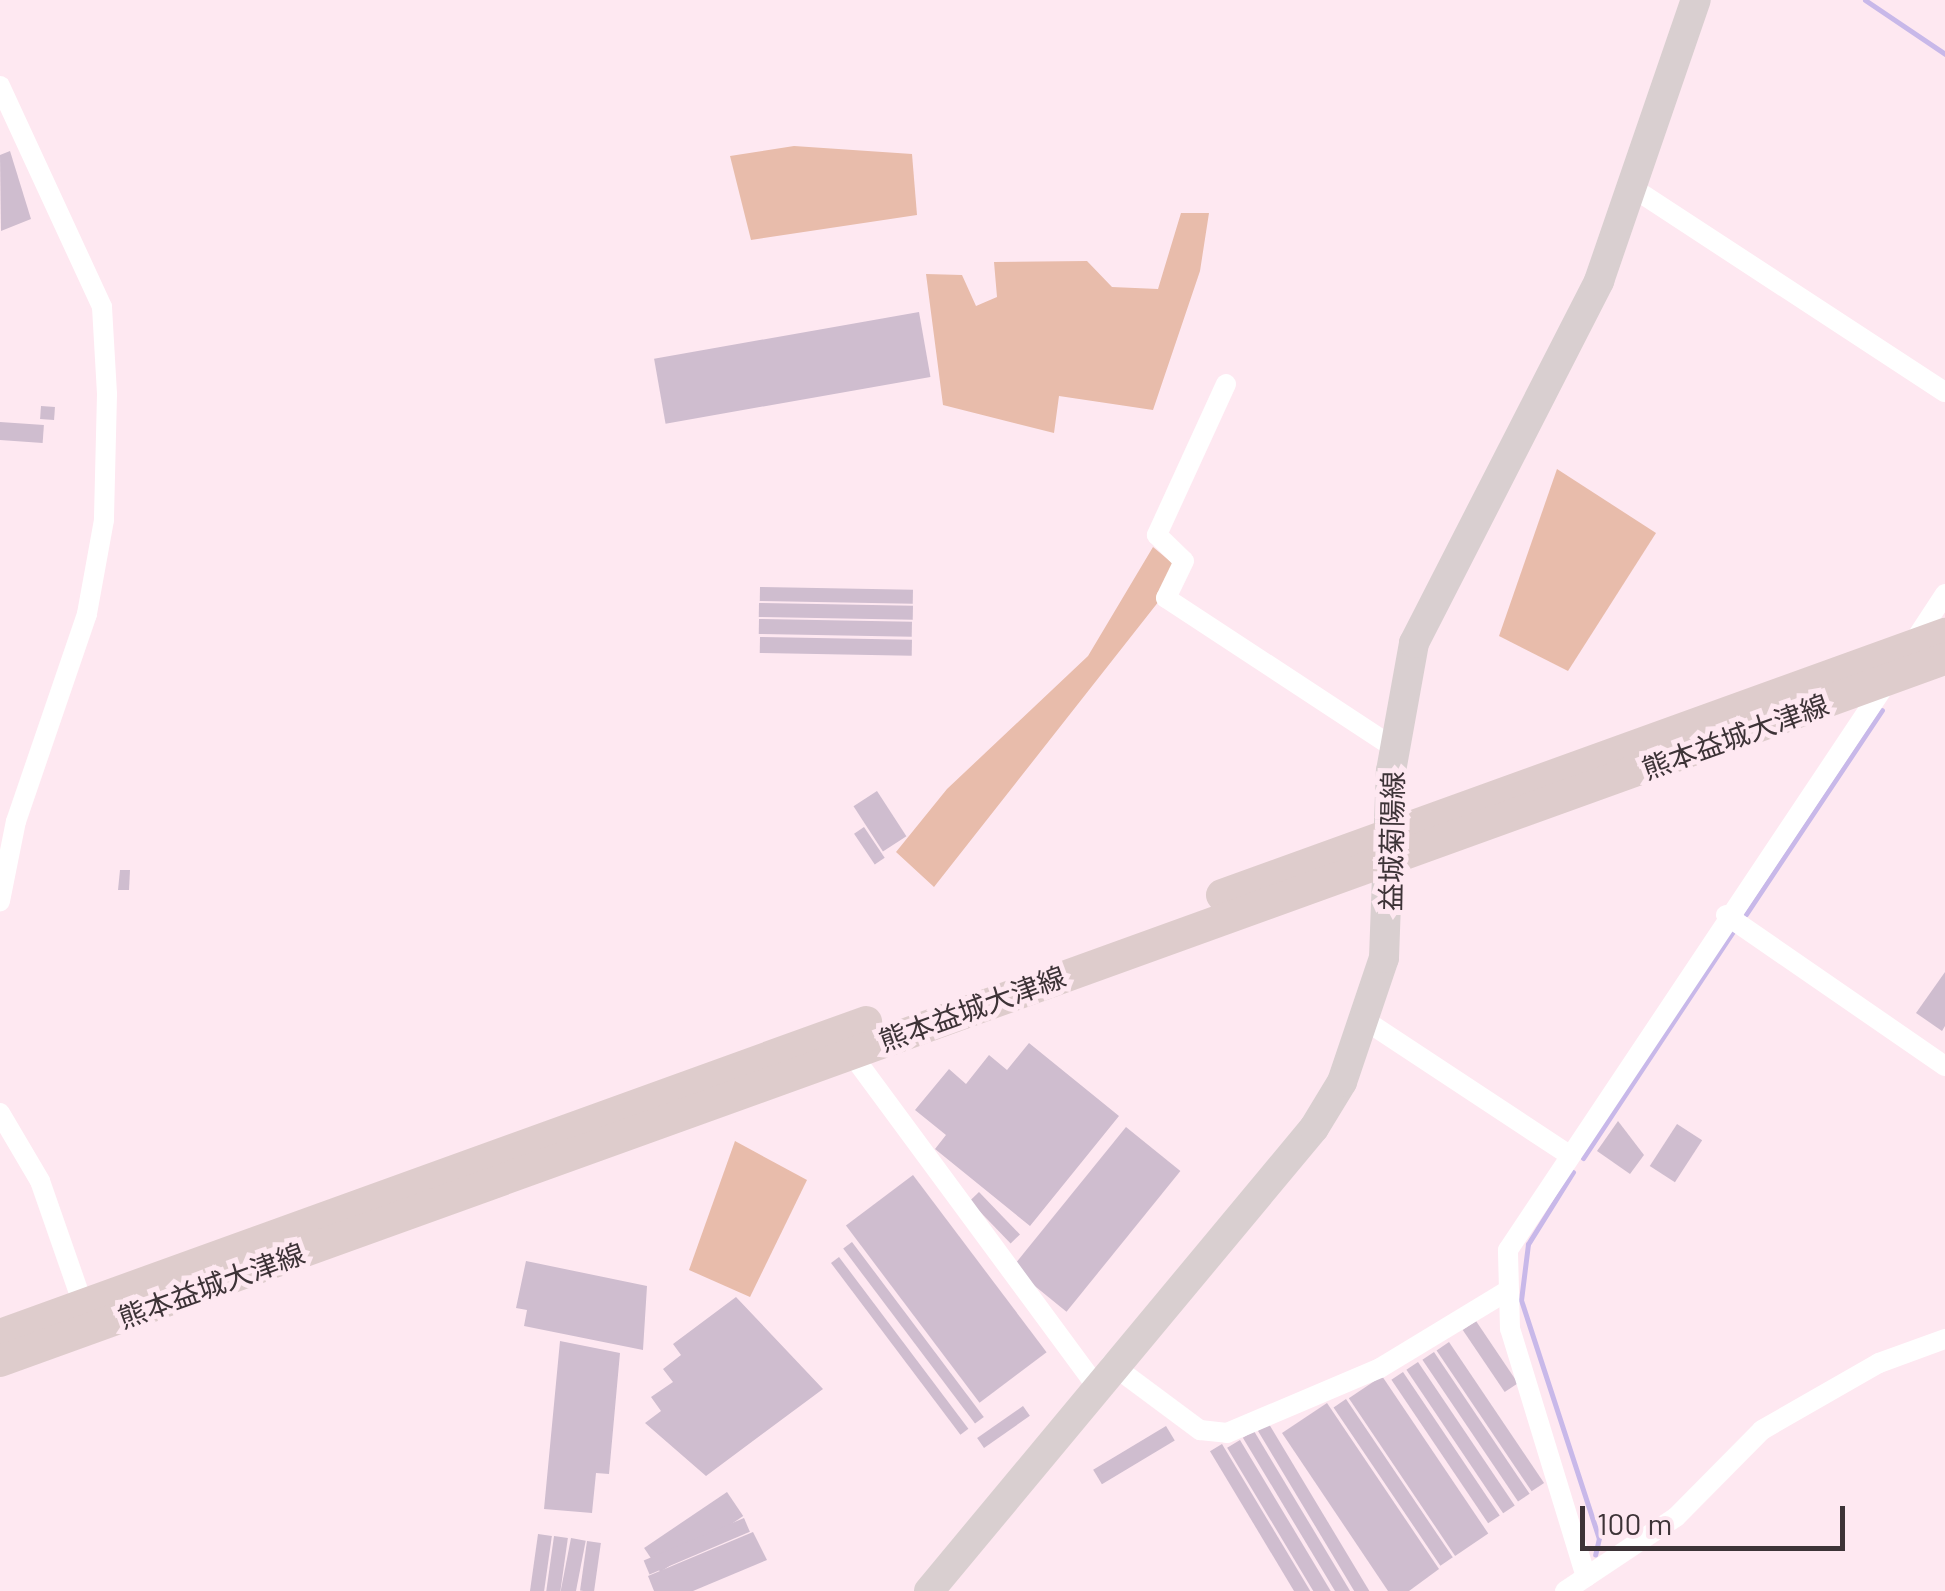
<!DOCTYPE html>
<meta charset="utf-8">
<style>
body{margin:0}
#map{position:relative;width:1945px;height:1591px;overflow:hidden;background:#fee8f1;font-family:Barlow,"Noto Sans JP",sans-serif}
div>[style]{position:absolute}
.green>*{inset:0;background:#e8bcab}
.stream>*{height:5px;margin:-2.5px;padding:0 2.5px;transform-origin:2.5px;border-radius:2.5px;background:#c8b8e9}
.building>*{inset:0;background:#cfbdcf;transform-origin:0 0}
.street>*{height:20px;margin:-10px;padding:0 10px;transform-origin:10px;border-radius:10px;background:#fff}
.secondary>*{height:30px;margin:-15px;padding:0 15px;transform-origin:15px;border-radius:15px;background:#d9cfd0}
.primary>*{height:32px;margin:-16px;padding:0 16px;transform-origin:16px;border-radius:16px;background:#decccc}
span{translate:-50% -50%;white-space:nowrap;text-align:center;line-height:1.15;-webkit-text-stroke:10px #fee8f1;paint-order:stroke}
.street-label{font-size:28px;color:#3d3337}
.scale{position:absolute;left:1580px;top:1506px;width:265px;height:45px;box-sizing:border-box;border:5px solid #3d3337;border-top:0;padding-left:12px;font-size:30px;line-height:35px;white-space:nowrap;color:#3d3337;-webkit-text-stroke:8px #fee8f1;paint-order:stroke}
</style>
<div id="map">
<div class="green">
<div style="clip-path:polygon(794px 146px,912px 154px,917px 215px,751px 240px,730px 156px)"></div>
<div style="clip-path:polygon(1181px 213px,1209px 213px,1200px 271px,1153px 410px,1059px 396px,1054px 433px,943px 405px,926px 274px,962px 275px,976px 306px,997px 297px,994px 262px,1087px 261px,1112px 287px,1158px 289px)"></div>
<div style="clip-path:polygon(1557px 469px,1656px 533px,1568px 671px,1499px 636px)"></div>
<div style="clip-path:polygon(1153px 547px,1177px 567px,1159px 601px,934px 887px,896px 852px,947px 789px,1088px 656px)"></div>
<div style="clip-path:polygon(735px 1141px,807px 1180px,750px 1297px,689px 1270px)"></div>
</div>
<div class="stream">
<div style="left:1865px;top:0;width:97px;rotate:34deg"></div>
<div style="left:1746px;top:914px;width:245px;rotate:-56.3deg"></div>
<div style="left:1583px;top:1158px;width:276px;rotate:-56.5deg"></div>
<div style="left:1573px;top:1172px;width:85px;rotate:122deg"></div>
<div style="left:1528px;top:1244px;width:56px;rotate:97.1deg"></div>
<div style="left:1521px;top:1300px;width:250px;rotate:71.9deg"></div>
<div style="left:1599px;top:1538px;width:17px;rotate:103deg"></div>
</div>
<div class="building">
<div style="clip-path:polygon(10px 151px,31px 219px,1px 231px,0 155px)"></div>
<div style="left:919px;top:312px;width:66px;height:269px;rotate:80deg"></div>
<div style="left:41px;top:406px;width:14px;height:13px;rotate:4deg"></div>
<div style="left:0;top:422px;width:44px;height:18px;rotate:4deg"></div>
<div style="left:760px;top:587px;width:153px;height:14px;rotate:1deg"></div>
<div style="left:759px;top:603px;width:154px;height:14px;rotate:1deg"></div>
<div style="left:759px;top:619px;width:153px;height:15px;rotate:1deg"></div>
<div style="left:760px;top:637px;width:152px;height:16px;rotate:1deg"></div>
<div style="left:877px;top:791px;width:54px;height:28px;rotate:57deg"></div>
<div style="left:864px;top:827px;width:37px;height:12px;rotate:56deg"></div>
<div style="clip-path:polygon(120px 870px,130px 870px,129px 890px,118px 890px)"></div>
<div style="clip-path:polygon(1945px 972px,1945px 1026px,1942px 1031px,1916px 1013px)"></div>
<div style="clip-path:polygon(1029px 1043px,1119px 1116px,1030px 1226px,935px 1149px,946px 1135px,915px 1110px,949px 1069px,966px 1084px,989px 1055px,1007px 1070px)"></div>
<div style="clip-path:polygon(1618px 1121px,1644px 1155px,1630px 1174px,1597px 1151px)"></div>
<div style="left:1677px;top:1124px;width:30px;height:50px;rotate:33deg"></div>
<div style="left:1126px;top:1127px;width:70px;height:181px;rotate:39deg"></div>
<div style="left:913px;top:1175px;width:222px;height:84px;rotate:53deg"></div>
<div style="left:979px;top:1192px;width:59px;height:13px;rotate:46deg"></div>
<div style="left:852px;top:1242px;width:219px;height:11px;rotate:53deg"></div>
<div style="left:839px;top:1257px;width:215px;height:10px;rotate:53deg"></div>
<div style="clip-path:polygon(526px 1261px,647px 1286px,643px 1350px,524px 1326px,527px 1310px,516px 1308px)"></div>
<div style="clip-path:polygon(736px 1297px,823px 1389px,706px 1476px,645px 1423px,661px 1411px,651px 1397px,673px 1382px,663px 1369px,681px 1355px,673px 1344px)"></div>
<div style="left:1476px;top:1321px;width:75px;height:16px;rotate:56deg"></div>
<div style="clip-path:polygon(560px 1341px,620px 1353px,609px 1474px,596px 1473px,592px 1513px,544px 1509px)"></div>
<div style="left:1449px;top:1342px;width:170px;height:15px;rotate:56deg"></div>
<div style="left:1434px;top:1352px;width:171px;height:14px;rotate:56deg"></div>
<div style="left:1418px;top:1362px;width:173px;height:14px;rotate:56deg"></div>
<div style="left:1403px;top:1372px;width:173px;height:14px;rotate:56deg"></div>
<div style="left:1382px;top:1376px;width:190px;height:40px;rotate:56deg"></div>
<div style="left:1346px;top:1399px;width:191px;height:15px;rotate:56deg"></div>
<div style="clip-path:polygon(1327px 1403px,1439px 1569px,1409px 1591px,1388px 1591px,1282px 1433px)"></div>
<div style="left:1023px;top:1406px;width:12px;height:56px;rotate:55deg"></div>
<div style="left:1269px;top:1424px;width:196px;height:13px;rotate:59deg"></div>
<div style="left:1166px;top:1426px;width:17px;height:85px;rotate:59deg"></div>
<div style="left:1254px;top:1431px;width:188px;height:13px;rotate:59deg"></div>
<div style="left:1240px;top:1440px;width:177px;height:15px;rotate:59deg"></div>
<div style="left:1222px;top:1444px;width:172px;height:14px;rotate:59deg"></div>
<div style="left:727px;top:1492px;width:29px;height:100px;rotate:56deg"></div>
<div style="left:744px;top:1518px;width:15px;height:109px;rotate:67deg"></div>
<div style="clip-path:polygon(753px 1532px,767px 1560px,693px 1591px,654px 1591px,648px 1576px)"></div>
<div style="left:538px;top:1534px;width:14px;height:58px;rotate:8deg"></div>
<div style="left:554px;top:1536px;width:14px;height:56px;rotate:8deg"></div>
<div style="left:571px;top:1538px;width:15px;height:54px;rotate:11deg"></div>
<div style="left:587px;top:1541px;width:14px;height:50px;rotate:8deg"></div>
</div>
<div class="street">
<div style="left:0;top:86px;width:243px;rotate:65.2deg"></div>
<div style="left:102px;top:307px;width:87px;rotate:86.7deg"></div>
<div style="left:107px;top:394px;width:126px;rotate:91.4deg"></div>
<div style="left:104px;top:520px;width:96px;rotate:100.3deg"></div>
<div style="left:87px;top:614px;width:219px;rotate:108.9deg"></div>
<div style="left:16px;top:821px;width:82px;rotate:101.3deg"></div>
<div style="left:1636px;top:190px;width:369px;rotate:33.2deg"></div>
<div style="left:1226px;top:384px;width:166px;rotate:114.6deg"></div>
<div style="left:1157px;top:535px;width:37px;rotate:44deg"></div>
<div style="left:1184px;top:561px;width:41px;rotate:115.9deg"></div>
<div style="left:1166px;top:598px;width:273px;rotate:33.3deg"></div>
<div style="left:1911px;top:646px;width:62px;rotate:-56.8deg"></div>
<div style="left:1726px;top:915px;width:266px;rotate:34.6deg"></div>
<div style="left:1366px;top:1021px;width:243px;rotate:33.4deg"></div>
<div style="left:850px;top:1052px;width:411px;rotate:53.6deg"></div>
<div style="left:0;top:1113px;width:79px;rotate:59.5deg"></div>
<div style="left:40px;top:1181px;width:140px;rotate:70.8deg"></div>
<div style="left:1111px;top:1364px;width:111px;rotate:36.6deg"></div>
<div style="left:1200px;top:1430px;width:27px;rotate:6deg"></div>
<div style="left:1227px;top:1433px;width:166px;rotate:-23deg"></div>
<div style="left:1380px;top:1368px;width:145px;rotate:-31.2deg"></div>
<div style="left:1586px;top:1577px;width:259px;rotate:-107deg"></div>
<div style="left:1510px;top:1329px;width:79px;rotate:-91.5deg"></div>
<div style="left:1508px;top:1250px;width:686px;rotate:-56.29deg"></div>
<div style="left:1565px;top:1591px;width:133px;rotate:-33.7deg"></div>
<div style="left:1676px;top:1517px;width:122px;rotate:-45.3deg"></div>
<div style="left:1762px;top:1430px;width:135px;rotate:-29.8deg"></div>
<div style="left:1879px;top:1363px;width:70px;rotate:-20deg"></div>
</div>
<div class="secondary">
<div style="left:929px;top:1591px;width:602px;rotate:-50.26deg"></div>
<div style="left:1314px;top:1128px;width:54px;rotate:-58.7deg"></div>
<div style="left:1342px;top:1082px;width:131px;rotate:-71.3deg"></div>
<div style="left:1384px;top:958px;width:187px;rotate:-87.9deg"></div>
<div style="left:1391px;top:771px;width:130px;rotate:-79.8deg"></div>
<div style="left:1414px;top:643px;width:407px;rotate:-62.9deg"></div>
<div style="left:1599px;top:281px;width:297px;rotate:-71deg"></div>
</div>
<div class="primary">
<div style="left:1222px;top:895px;width:769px;rotate:-19.85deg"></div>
<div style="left:0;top:1335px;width:921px;rotate:-19.87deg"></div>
<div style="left:0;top:1361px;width:2068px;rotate:-19.85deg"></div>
</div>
<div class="street-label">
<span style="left:1735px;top:736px;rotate:-20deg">熊本益城大津線</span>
<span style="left:1391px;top:841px;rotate:-89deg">益城菊陽線</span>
<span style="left:972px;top:1008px;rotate:-20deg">熊本益城大津線</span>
<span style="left:211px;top:1285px;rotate:-20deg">熊本益城大津線</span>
</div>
<div class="scale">100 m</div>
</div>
